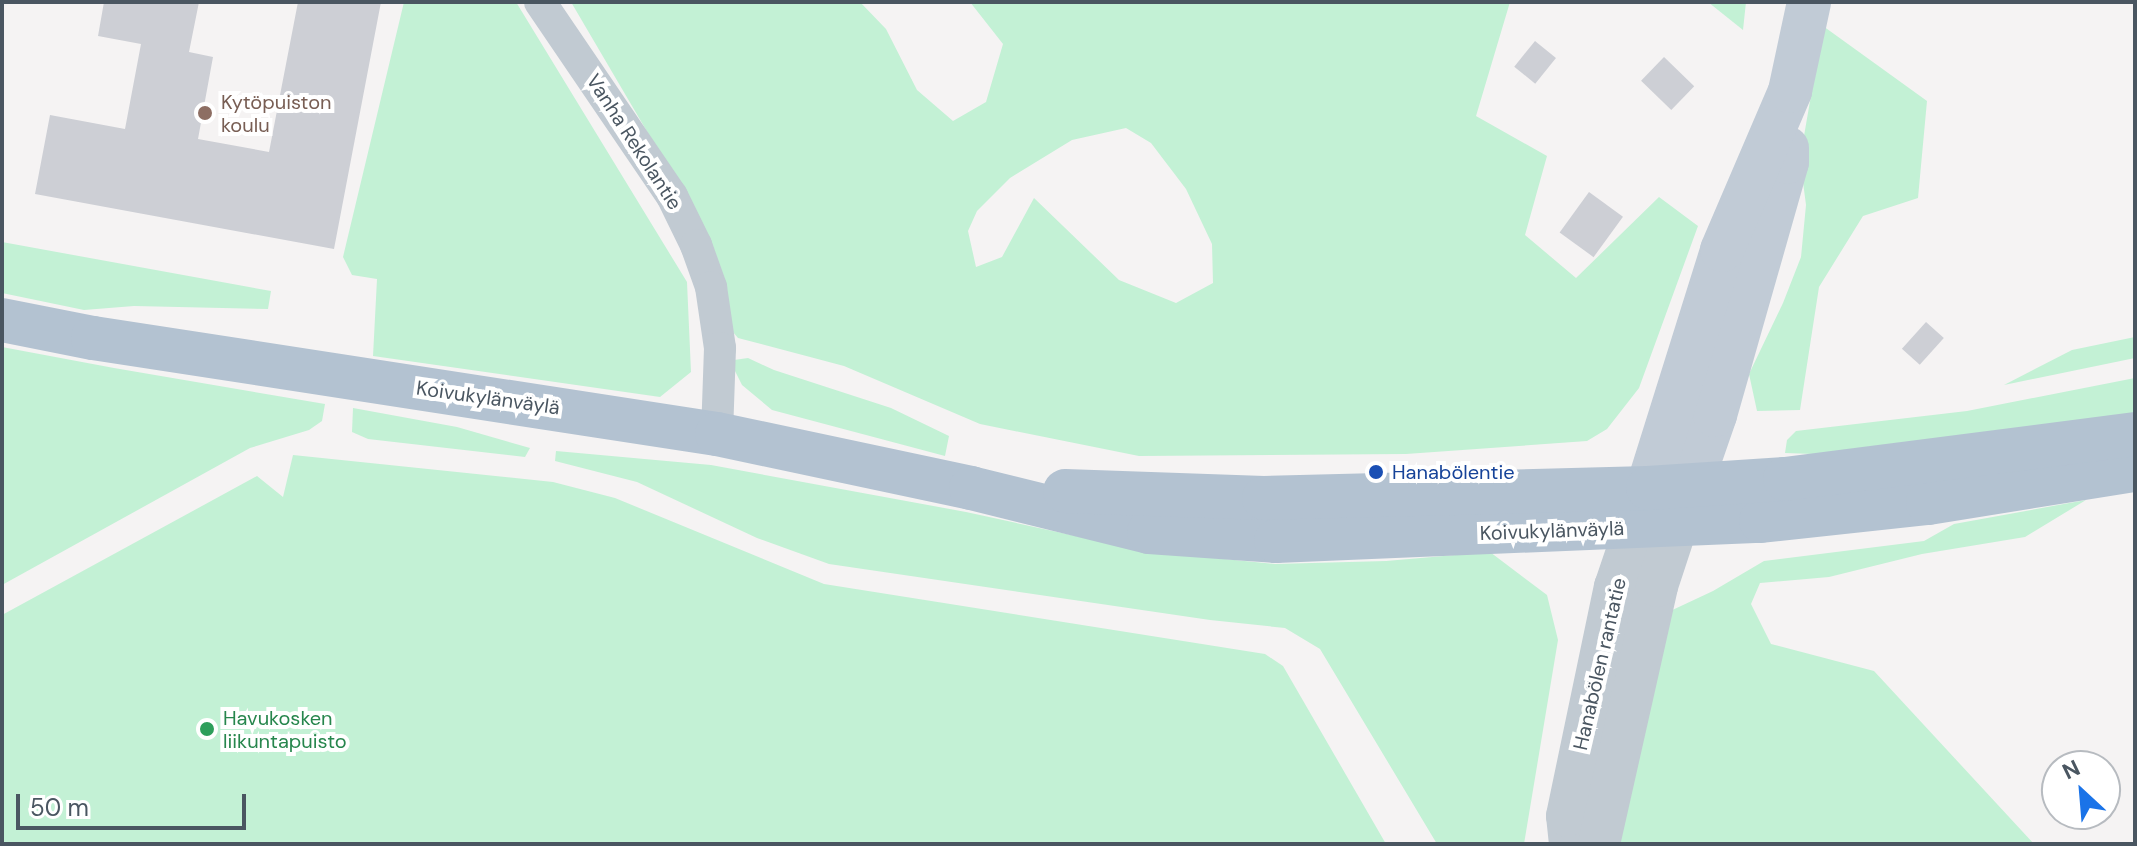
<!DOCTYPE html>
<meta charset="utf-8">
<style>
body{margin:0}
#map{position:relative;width:2137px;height:846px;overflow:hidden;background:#f5f3f3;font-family:"DM Sans",sans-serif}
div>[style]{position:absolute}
.green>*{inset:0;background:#c3f1d5}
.building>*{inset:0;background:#cdcfd5;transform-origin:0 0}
.minor>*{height:32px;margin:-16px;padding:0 16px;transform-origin:16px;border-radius:16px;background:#c1cad2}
.tertiary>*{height:42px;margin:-21px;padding:0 21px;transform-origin:21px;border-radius:21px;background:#c1cad2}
.secondary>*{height:44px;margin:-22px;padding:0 22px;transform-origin:22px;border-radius:22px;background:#c1cbd6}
.primary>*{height:44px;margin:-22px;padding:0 22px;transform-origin:22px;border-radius:22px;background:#b3c2d1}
.dots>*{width:22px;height:22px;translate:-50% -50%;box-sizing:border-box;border:4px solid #fff;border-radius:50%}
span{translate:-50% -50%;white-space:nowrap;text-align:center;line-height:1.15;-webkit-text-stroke:8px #fff;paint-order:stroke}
.education-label{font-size:20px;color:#785e54}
.left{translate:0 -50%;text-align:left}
.street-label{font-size:20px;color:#4a5661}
.transit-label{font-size:20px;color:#164399}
.leisure-label{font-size:20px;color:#27864d}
.frame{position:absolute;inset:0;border:4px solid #4a5661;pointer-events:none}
.north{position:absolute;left:2041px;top:750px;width:80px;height:80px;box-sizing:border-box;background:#fff;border:2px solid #b7bbc0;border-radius:50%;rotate:334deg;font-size:22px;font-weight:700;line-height:32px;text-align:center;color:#4a5661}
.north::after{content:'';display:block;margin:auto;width:28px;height:36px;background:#1a73e8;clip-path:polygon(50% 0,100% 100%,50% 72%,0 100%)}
.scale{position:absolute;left:16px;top:794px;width:230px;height:36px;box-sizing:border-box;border:4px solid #4a5661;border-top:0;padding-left:10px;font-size:24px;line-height:28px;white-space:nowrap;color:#4a5661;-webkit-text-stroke:6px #fff;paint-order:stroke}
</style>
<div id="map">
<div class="green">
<div style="clip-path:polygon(404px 2px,516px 2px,687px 282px,691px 372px,660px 397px,373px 356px,377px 279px,352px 275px,343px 257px)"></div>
<div style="clip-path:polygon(evenodd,571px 2px,860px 2px,886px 29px,917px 90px,953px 121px,986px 102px,1003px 44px,970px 2px,1510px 2px,1476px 116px,1547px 156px,1525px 235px,1576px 278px,1659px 197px,1698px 226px,1639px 388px,1607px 429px,1587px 441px,1406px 454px,1139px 456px,980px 424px,844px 366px,738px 338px,733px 332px,706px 232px,571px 2px,1126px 128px,1151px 143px,1186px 189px,1212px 244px,1213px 283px,1176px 303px,1119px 280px,1034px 198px,1002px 257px,976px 267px,968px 231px,977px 211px,1010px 178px,1072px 140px,1126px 128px)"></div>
<div style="clip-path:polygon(1708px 2px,1746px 2px,1743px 30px)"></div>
<div style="clip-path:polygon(1823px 26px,1927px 101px,1918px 198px,1863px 216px,1819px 287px,1800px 410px,1757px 411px,1749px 374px,1783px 303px,1801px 257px,1806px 205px,1800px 159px)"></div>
<div style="clip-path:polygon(2px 242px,271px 291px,268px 309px,134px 306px,84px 310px,2px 293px)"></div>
<div style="clip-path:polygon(2135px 337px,2135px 358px,2004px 385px,2072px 350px)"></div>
<div style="clip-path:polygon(2px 347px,114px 368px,325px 404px,322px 421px,309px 430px,250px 448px,2px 585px)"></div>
<div style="clip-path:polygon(748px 358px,774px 370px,891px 408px,949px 436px,945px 456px,772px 410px,742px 385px,732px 365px,734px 360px)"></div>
<div style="clip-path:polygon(2135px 378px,2135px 413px,1813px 454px,1785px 453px,1787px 440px,1796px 431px,1967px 411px)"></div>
<div style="clip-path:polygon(353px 408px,457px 427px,530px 448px,525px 457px,368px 439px,352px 432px)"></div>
<div style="clip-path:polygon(556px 451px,711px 465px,966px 512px,1145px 551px,1275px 564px,1386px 561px,1490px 552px,1547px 595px,1558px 640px,1524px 844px,1437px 844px,1320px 649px,1285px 628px,1210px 620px,829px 564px,757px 538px,637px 482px,555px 461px)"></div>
<div style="clip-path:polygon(293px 455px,553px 482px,615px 498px,824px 584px,1265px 654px,1283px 666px,1386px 844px,2px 844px,2px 615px,257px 476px,283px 497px)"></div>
<div style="clip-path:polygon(2086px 500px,2025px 537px,1922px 554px,1829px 577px,1760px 583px,1751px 604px,1771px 644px,1874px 671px,2034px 844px,1618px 844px,1666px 613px,1713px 591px,1764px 561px,1924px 541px,1954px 524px)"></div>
</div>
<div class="building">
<div style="clip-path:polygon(104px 2px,199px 2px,189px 52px,213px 57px,198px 139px,269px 152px,298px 2px,381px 2px,334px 249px,35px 194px,50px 115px,125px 129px,141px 44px,98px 36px)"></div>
<div style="left:1535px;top:41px;width:27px;height:33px;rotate:39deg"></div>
<div style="left:1664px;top:57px;width:42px;height:33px;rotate:44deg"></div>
<div style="left:1589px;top:192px;width:42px;height:50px;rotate:36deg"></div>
<div style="left:1926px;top:322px;width:24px;height:36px;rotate:42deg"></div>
</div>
<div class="minor">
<div style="left:540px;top:2px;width:235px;rotate:55.8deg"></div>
<div style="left:672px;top:196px;width:55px;rotate:63.9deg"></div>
<div style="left:696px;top:245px;width:45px;rotate:70.3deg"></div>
<div style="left:711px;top:287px;width:62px;rotate:81.6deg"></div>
<div style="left:720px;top:348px;width:86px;rotate:92deg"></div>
</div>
<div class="tertiary">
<div style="left:1570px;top:844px;width:28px;rotate:-96deg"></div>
<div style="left:1567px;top:816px;width:234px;rotate:-78.2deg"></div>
<div style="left:1615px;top:587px;width:62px;rotate:-71.3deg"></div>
<div style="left:1599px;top:844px;width:264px;rotate:-77.3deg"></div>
<div style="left:1657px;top:586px;width:64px;rotate:-71.8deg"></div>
</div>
<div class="secondary">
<div style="left:1679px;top:519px;width:110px;rotate:-70.9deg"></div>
<div style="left:1715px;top:415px;width:263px;rotate:-74.1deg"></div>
<div style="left:1787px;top:162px;width:14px;rotate:-90deg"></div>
<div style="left:1637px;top:522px;width:285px;rotate:-72.6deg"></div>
<div style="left:1722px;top:250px;width:173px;rotate:-66.8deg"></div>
<div style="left:1790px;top:91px;width:91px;rotate:-77.9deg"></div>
</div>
<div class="primary">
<div style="left:2px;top:320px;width:93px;rotate:11.2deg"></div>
<div style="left:93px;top:338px;width:631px;rotate:8.75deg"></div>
<div style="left:717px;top:434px;width:260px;rotate:12deg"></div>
<div style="left:971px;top:488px;width:183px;rotate:13.9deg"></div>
<div style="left:1149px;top:532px;width:127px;rotate:4.1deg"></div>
<div style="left:1276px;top:541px;width:485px;rotate:-2.4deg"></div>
<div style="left:1761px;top:521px;width:168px;rotate:-6.2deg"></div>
<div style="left:1928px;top:503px;width:210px;rotate:-9.1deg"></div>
<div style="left:1065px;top:491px;width:199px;rotate:2deg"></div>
<div style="left:1264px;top:498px;width:384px;rotate:-1.5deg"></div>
<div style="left:1648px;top:488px;width:137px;rotate:-3.8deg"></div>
<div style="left:1785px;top:479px;width:353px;rotate:-7.3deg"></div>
</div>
<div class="dots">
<div style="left:205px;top:113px;background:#8d6e63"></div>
<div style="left:1376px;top:472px;background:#1a4fb4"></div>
<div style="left:207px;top:729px;background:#2e9e5b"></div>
</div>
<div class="education-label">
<span class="left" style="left:221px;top:114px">Kytöpuiston<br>koulu</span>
</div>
<div class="street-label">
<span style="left:634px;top:142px;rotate:57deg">Vanha Rekolantie</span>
<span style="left:488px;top:398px;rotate:8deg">Koivukylänväylä</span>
<span style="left:1552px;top:531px;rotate:-2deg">Koivukylänväylä</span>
<span style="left:1600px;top:664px;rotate:-77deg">Hanabölen rantatie</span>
</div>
<div class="transit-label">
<span class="left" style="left:1392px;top:472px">Hanabölentie</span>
</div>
<div class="leisure-label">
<span class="left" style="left:223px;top:730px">Havukosken<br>liikuntapuisto</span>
</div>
<div class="frame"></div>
<div class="north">N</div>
<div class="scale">50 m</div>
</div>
